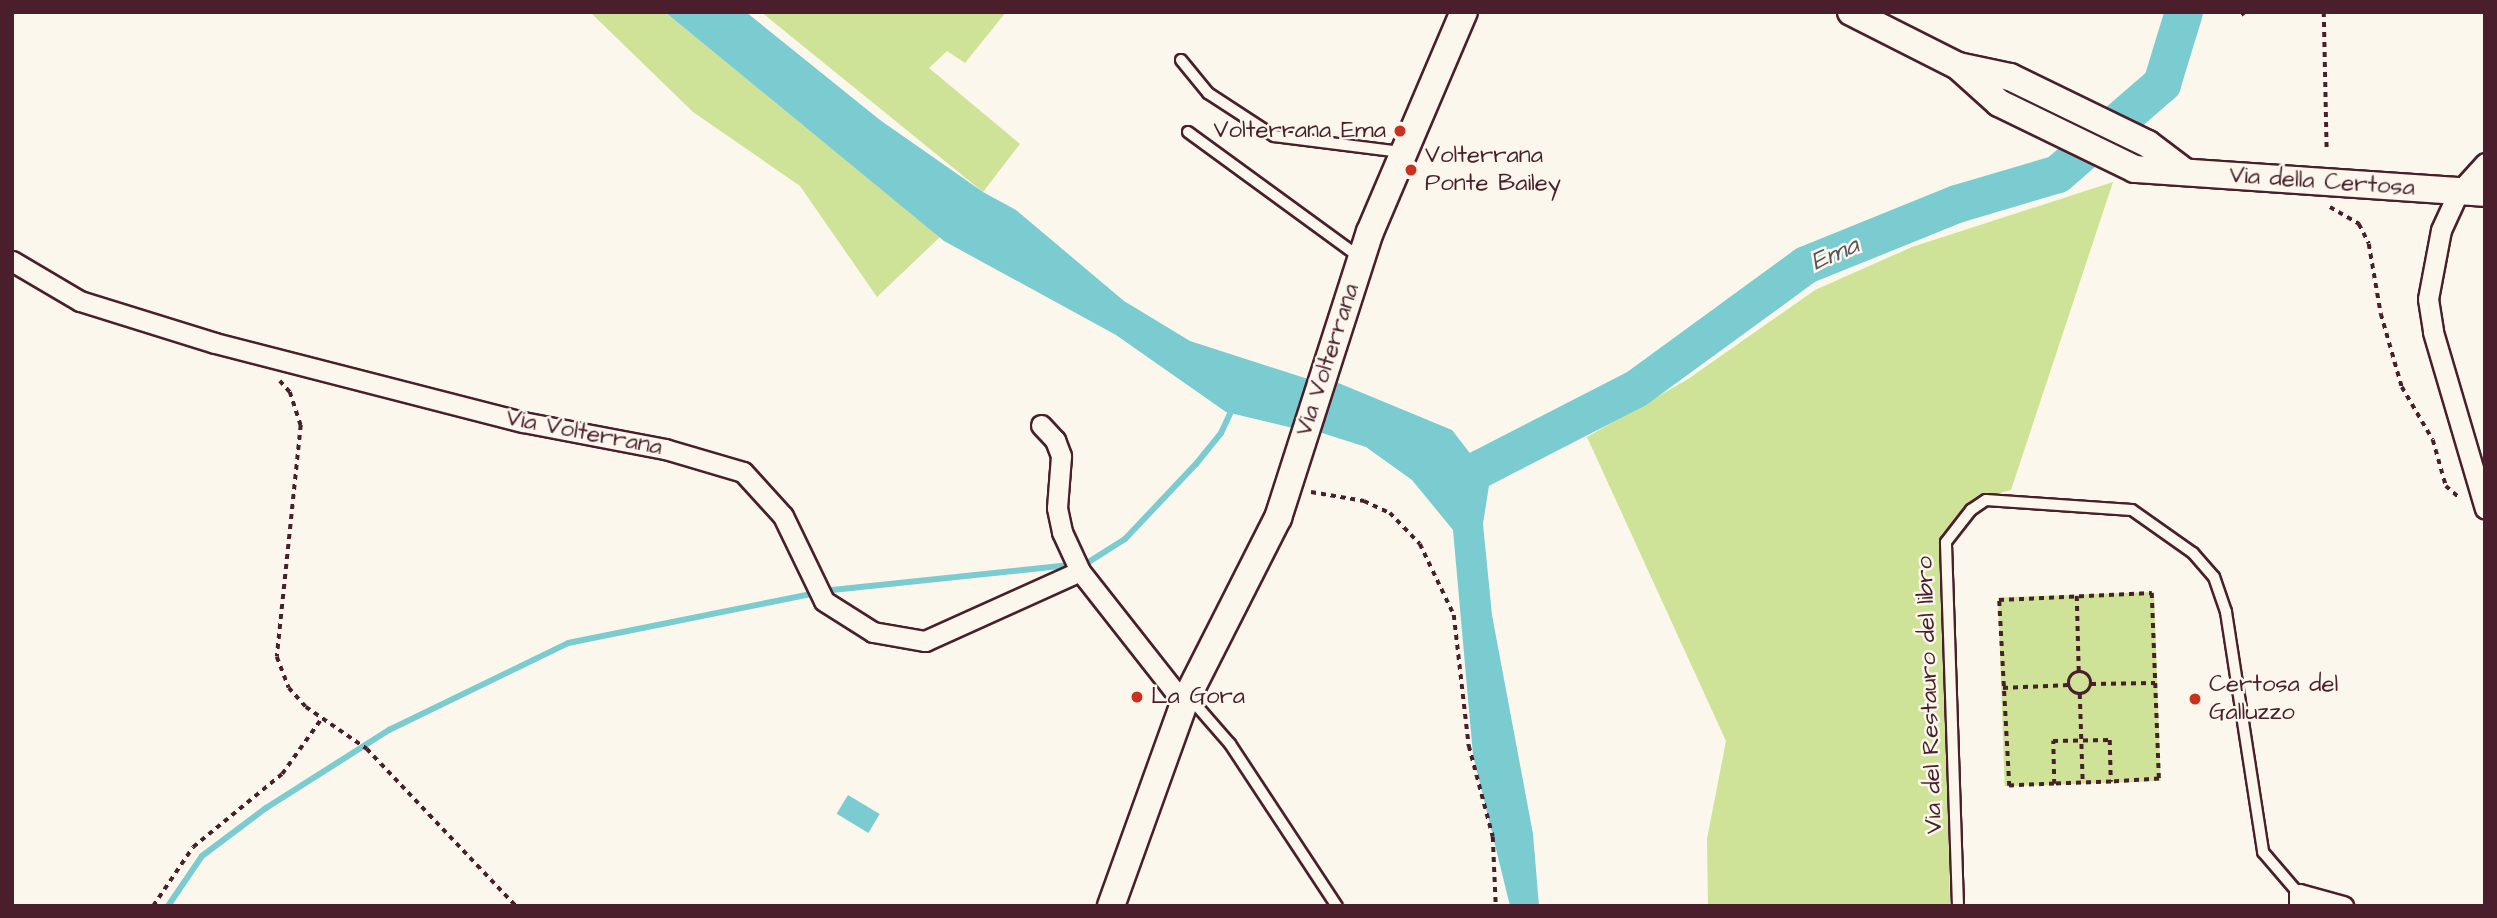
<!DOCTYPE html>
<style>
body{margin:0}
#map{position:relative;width:2497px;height:918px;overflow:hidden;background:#fbf7ec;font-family:"Architects Daughter",sans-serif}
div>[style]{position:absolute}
.green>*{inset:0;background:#cfe398;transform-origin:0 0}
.water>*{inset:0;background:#7accd1;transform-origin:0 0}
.stream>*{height:6px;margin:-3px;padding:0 3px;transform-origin:3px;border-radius:3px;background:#7accd1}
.river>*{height:38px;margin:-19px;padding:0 19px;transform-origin:19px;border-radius:19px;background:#7accd1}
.path>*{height:3.5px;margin-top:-1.75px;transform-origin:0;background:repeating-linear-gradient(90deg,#4a1f2b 0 5px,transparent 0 10px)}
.path>.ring{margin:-1.75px;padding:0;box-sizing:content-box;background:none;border:3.5px solid #4a1f2b;border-radius:50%}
.roads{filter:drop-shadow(2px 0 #4a1f2b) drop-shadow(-2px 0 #4a1f2b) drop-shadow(0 2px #4a1f2b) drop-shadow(0 -2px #4a1f2b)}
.lane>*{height:10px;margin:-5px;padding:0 5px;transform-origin:5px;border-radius:5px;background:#fbf7ec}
.street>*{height:19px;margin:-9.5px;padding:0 9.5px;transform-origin:9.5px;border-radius:9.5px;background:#fbf7ec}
.secondary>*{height:26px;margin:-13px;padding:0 13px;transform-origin:13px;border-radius:13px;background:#fbf7ec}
.dots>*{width:19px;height:19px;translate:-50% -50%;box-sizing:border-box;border:4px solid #fbf7ec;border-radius:50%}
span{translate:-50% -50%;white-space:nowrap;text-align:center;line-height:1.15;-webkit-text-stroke:5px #fbf7ec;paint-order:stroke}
.poi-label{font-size:24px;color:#4a1f2b}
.right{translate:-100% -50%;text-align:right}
.left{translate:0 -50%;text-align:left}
.street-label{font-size:24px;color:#4a1f2b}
.water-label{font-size:26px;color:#58535d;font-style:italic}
.frame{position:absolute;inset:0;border:14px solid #4a1f2b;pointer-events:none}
</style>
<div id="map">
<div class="green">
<div style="clip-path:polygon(590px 12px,665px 12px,940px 237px,877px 297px,800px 186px,693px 112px)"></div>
<div style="clip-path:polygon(761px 12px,1006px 12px,965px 63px,947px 51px,929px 68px,1020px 144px,983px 192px)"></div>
<div style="clip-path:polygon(2113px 182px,2011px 490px,1973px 501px,1942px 534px,1950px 906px,1708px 906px,1707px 839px,1726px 741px,1587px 437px,1688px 379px,1815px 290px,1912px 247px)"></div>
<div style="left:2154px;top:592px;width:189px;height:156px;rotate:88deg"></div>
</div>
<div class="water">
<div style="clip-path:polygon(665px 12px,746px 12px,880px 120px,983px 192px,1016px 210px,1124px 301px,1190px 341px,1308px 379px,1293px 428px,1226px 412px,1116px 335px,944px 241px)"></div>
<div style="clip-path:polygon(1336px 382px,1452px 430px,1490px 479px,1483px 524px,1492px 615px,1533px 834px,1539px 906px,1510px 906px,1473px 755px,1453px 530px,1412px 480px,1366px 447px,1319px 432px)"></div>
<div style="left:848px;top:795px;width:37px;height:22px;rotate:31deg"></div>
</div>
<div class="stream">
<div style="left:168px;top:906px;width:60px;rotate:-55.8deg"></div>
<div style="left:202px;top:856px;width:80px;rotate:-36.9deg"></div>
<div style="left:266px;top:808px;width:146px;rotate:-32.4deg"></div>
<div style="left:389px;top:730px;width:199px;rotate:-25.9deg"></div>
<div style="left:568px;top:643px;width:269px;rotate:-11.4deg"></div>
<div style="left:832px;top:590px;width:256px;rotate:-6deg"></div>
<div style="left:1087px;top:563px;width:45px;rotate:-32.3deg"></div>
<div style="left:1125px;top:539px;width:103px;rotate:-46.6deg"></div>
<div style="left:1196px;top:464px;width:40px;rotate:-51deg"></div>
<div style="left:1221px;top:433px;width:31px;rotate:-65deg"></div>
</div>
<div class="river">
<div style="left:1451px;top:484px;width:208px;rotate:-27.2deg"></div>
<div style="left:1636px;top:389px;width:210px;rotate:-36.1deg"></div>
<div style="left:1806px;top:265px;width:163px;rotate:-22deg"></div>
<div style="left:1957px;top:204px;width:105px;rotate:-16.5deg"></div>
<div style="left:2058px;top:174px;width:138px;rotate:-40.9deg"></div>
<div style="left:2162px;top:84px;width:75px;rotate:-73deg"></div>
</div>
<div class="path">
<div style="left:2324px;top:12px;width:139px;rotate:88.8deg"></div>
<div style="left:2241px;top:15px;width:5px;rotate:-37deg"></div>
<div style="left:2330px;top:207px;width:34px;rotate:30deg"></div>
<div style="left:2359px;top:224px;width:22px;rotate:63deg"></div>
<div style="left:2369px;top:244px;width:71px;rotate:80.3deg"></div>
<div style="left:2381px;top:314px;width:76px;rotate:74deg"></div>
<div style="left:2402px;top:387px;width:61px;rotate:59.7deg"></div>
<div style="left:2433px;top:440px;width:48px;rotate:74.2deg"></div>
<div style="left:2446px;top:486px;width:18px;rotate:41deg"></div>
<div style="left:280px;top:381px;width:15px;rotate:48deg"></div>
<div style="left:290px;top:392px;width:35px;rotate:72deg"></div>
<div style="left:301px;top:425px;width:233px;rotate:95.9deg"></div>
<div style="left:277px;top:657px;width:33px;rotate:69deg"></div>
<div style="left:289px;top:688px;width:25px;rotate:48deg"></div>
<div style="left:306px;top:707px;width:74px;rotate:34.5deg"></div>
<div style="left:367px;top:749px;width:216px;rotate:46.5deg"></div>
<div style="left:1311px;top:492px;width:54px;rotate:9.6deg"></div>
<div style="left:1364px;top:501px;width:29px;rotate:25deg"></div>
<div style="left:1390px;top:513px;width:43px;rotate:45.9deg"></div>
<div style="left:1420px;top:544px;width:79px;rotate:64.4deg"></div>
<div style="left:1454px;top:615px;width:132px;rotate:83.5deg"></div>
<div style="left:1469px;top:746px;width:94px;rotate:75.2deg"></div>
<div style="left:1493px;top:837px;width:69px;rotate:87.5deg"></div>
<div style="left:2077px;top:596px;width:76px;rotate:88.5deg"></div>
<div class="ring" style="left:2069px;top:672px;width:18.5px;height:18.5px"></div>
<div style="left:2091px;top:684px;width:64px;rotate:-0.9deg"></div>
<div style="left:2003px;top:688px;width:66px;rotate:-2.6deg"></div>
<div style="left:2080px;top:694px;width:89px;rotate:88.1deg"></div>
<div style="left:2110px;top:740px;width:42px;rotate:88.6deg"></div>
<div style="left:2111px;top:782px;width:57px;rotate:178deg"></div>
<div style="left:2054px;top:784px;width:43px;rotate:-91.3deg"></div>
<div style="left:2053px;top:741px;width:57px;rotate:-1deg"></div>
<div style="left:2054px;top:784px;width:45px;rotate:177.5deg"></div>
<div style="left:2009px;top:786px;width:186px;rotate:-93.1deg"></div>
<div style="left:1999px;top:600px;width:153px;rotate:-2.6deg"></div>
<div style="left:2152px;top:593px;width:186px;rotate:87.8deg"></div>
<div style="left:2159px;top:779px;width:48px;rotate:176.4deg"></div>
<div style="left:153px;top:906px;width:71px;rotate:-55.9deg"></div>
<div style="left:193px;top:847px;width:115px;rotate:-39.4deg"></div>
<div style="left:282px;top:774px;width:69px;rotate:-54.5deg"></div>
</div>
<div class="roads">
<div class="lane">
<div style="left:1181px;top:60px;width:43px;rotate:50.7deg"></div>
<div style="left:1208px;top:93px;width:79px;rotate:33.1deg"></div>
<div style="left:1274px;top:136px;width:128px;rotate:7.2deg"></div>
<div style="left:1188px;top:132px;width:214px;rotate:36.1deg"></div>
<div style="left:1190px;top:698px;width:61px;rotate:49deg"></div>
<div style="left:1230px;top:744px;width:194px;rotate:56.6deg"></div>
<div style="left:1958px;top:906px;width:364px;rotate:-91.9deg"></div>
<div style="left:1946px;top:542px;width:41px;rotate:-52deg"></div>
<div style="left:1971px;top:510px;width:18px;rotate:-34deg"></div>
<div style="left:1986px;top:500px;width:146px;rotate:3.9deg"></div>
<div style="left:2132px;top:510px;width:75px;rotate:35.2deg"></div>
<div style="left:2193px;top:553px;width:32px;rotate:49deg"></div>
<div style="left:2214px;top:577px;width:37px;rotate:71deg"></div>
<div style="left:2226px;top:612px;width:243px;rotate:81.2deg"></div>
<div style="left:2263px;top:852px;width:55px;rotate:49.4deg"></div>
</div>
<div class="street">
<div style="left:2485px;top:163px;width:40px;rotate:132deg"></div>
<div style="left:2458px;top:193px;width:41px;rotate:114.7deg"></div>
<div style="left:2441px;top:230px;width:70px;rotate:100.7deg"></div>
<div style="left:2428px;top:299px;width:33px;rotate:81deg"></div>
<div style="left:2433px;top:332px;width:184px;rotate:73.6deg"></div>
<div style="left:12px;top:261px;width:79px;rotate:30.5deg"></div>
<div style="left:80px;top:301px;width:141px;rotate:17.3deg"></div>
<div style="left:215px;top:343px;width:318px;rotate:14.4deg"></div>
<div style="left:523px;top:422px;width:145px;rotate:10.8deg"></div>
<div style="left:665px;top:449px;width:81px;rotate:16.4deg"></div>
<div style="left:743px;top:472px;width:59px;rotate:47.7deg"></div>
<div style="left:783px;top:516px;width:94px;rotate:64.2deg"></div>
<div style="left:824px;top:601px;width:58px;rotate:32.3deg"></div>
<div style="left:873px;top:632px;width:53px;rotate:9.8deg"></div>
<div style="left:925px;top:641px;width:170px;rotate:-24.3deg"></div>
<div style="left:1080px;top:571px;width:168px;rotate:51.8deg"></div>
<div style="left:1041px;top:425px;width:21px;rotate:47deg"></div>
<div style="left:1055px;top:440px;width:17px;rotate:69deg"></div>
<div style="left:1061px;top:456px;width:52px;rotate:94.4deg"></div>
<div style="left:1057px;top:508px;width:25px;rotate:78deg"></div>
<div style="left:1062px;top:532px;width:43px;rotate:65.2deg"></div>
<div style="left:2299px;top:906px;width:12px;rotate:-90deg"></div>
<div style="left:2299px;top:894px;width:46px;rotate:15.3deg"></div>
</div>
<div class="secondary">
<div style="left:1851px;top:12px;width:120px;rotate:26.8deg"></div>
<div style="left:1958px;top:66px;width:53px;rotate:11.9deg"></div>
<div style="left:2010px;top:77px;width:153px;rotate:25.9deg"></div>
<div style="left:2148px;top:144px;width:46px;rotate:37.1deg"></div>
<div style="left:1958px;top:66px;width:55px;rotate:42.1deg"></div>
<div style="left:1999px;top:103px;width:151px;rotate:25.9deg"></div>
<div style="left:2135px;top:169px;width:351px;rotate:3.9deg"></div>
<div style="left:1111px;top:906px;width:216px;rotate:-70.2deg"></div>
<div style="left:1184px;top:703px;width:208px;rotate:-63.1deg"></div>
<div style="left:1278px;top:518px;width:300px;rotate:-72.2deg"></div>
<div style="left:1370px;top:232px;width:239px;rotate:-66.9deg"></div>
</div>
</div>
<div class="dots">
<div style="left:1400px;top:131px;background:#c8321e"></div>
<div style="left:1411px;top:170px;background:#c8321e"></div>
<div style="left:1137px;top:697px;background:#c8321e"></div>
<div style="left:2195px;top:699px;background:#c8321e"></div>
</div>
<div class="poi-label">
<span class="right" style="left:1386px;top:131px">Volterrana Ema</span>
<span class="left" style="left:1425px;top:170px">Volterrana<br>Ponte Bailey</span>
<span class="left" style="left:2209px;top:699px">Certosa del<br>Galluzzo</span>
<span class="left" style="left:1151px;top:697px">La Gora</span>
</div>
<div class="street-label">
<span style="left:2322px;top:182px;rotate:4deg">Via della Certosa</span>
<span style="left:1328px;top:360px;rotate:-72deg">Via Volterrana</span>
<span style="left:584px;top:433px;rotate:11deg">Via Volterrana</span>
<span style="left:1930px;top:695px;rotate:-92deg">Via del Restauro del libro</span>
</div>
<div class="water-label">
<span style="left:1835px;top:254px;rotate:-23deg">Ema</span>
</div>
<div class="frame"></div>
</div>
